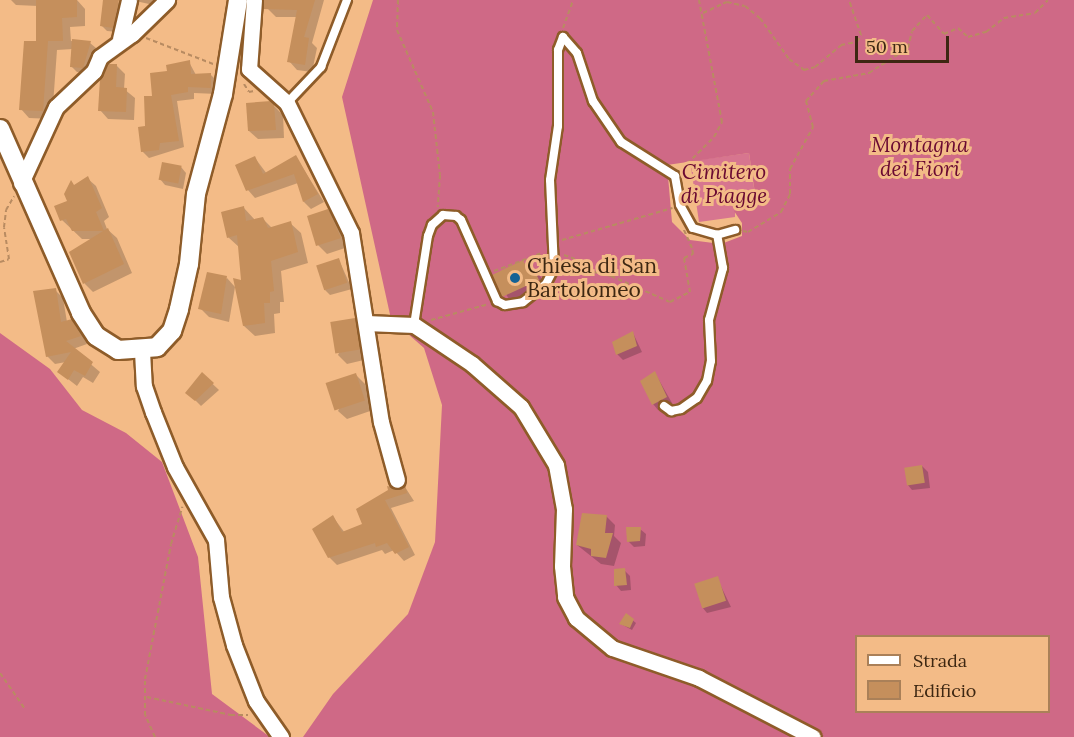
<!DOCTYPE html>
<style>
body{margin:0}
#map{position:relative;width:1074px;height:737px;overflow:hidden;background:#f3bb87;font-family:Lora,serif}
div>[style]{position:absolute}
.green>*{inset:0;background:#d7758f}
.forest>*{inset:0;background:#cf6986}
.shadow>*{inset:0;background:#0003}
.building>*{inset:0;background:#c58f5c;transform-origin:0 0}
.path>*{height:2px;margin-top:-1px;transform-origin:0;background:repeating-linear-gradient(90deg,#b88b61 0 4.5px,transparent 0 7.5px)}
.roads{filter:drop-shadow(2px 0 #8e5c29) drop-shadow(-2px 0 #8e5c29) drop-shadow(0 2px #8e5c29) drop-shadow(0 -2px #8e5c29)}
.service>*{height:8px;margin:-4px;padding:0 4px;transform-origin:4px;border-radius:4px;background:#fff}
.minor>*{height:15px;margin:-7.5px;padding:0 7.5px;transform-origin:7.5px;border-radius:7.5px;background:#fff}
.tertiary>*{height:18px;margin:-9px;padding:0 9px;transform-origin:9px;border-radius:9px;background:#fff}
.dots>*{width:16px;height:16px;translate:-50% -50%;box-sizing:border-box;border:3px solid #f3bb87;border-radius:50%}
span{translate:-50% -50%;white-space:nowrap;text-align:center;line-height:1.15;-webkit-text-stroke:6px #f3bb87;paint-order:stroke}
.park-label{font-size:21px;color:#6a0932;font-style:italic}
.poi-label{font-size:21px;color:#3d2712}
.left{translate:0 -50%;text-align:left}
.legend{position:absolute;left:855px;top:635px;width:195px;height:78px;box-sizing:border-box;background:#f3bb87;border:2px solid #aa8058;margin:0;padding:8px 10px;list-style:none;font-size:18px;color:#3d2712}
.legend li{display:flex;align-items:center;gap:12px;height:30px}
.legend b{width:30px;border:2px solid #aa8058}
.scale{position:absolute;left:855px;top:36px;width:94px;height:27px;box-sizing:border-box;border:3px solid #3d2712;border-top:0;padding-left:8px;font-size:18px;line-height:21px;white-space:nowrap;color:#3d2712;-webkit-text-stroke:4px #f3bb87;paint-order:stroke}
</style>
<div id="map">
<div class="green">
<div style="clip-path:polygon(749px 153px,757px 208px,735px 211px,735px 217px,699px 222px,690px 161px)"></div>
</div>
<div class="forest">
<div style="clip-path:polygon(evenodd,373px 0,1074px 0,1074px 737px,303px 737px,333px 694px,408px 614px,435px 542px,442px 405px,424px 348px,391px 319px,342px 97px,373px 0,749px 153px,757px 207px,734px 211px,742px 223px,742px 236px,721px 244px,690px 240px,672px 222px,667px 165px,749px 153px,373px 0,856px 636px,1048px 636px,1048px 712px,856px 712px,856px 636px)"></div>
<div style="clip-path:polygon(0 333px,50px 369px,82px 410px,126px 433px,162px 462px,198px 557px,212px 694px,270px 737px,0 737px)"></div>
</div>
<div class="shadow">
<div style="clip-path:polygon(11px 0,77px 0,85px 9px,85px 26px,70px 27px,71px 41px,90px 43px,96px 48px,89px 73px,77px 72px,71px 66px,73px 49px,57px 50px,52px 119px,29px 118px,21px 109px,37px 43px,38px 6px,16px 5px)"></div>
<div style="clip-path:polygon(131px 0,160px 0,158px 6px)"></div>
<div style="clip-path:polygon(269px 0,324px 0,312px 43px,317px 48px,312px 72px,297px 70px,289px 61px,297px 17px,276px 17px,268px 9px)"></div>
<div style="clip-path:polygon(118px 2px,124px 7px,118px 32px,107px 31px,101px 25px)"></div>
<div style="clip-path:polygon(189px 62px,196px 75px,210px 74px,217px 81px,217px 94px,194px 93px,194px 99px,177px 101px,184px 147px,149px 158px,142px 151px,154px 97px,169px 72px)"></div>
<div style="clip-path:polygon(116px 65px,125px 74px,124px 89px,135px 98px,134px 120px,108px 119px,100px 110px)"></div>
<div style="clip-path:polygon(274px 106px,283px 115px,284px 138px,258px 139px,249px 131px)"></div>
<div style="clip-path:polygon(296px 157px,324px 202px,311px 209px,304px 202px,298px 183px,255px 198px,248px 190px,255px 158px,267px 174px)"></div>
<div style="clip-path:polygon(181px 167px,186px 173px,183px 189px,165px 185px,160px 179px)"></div>
<div style="clip-path:polygon(87px 178px,96px 186px,109px 217px,104px 221px,107px 229px,117px 238px,132px 273px,93px 292px,85px 284px,71px 253px,93px 239px,82px 239px,62px 220px,75px 186px)"></div>
<div style="clip-path:polygon(244px 208px,255px 220px,262px 218px,272px 228px,290px 223px,301px 233px,308px 263px,281px 271px,284px 302px,280px 302px,280px 313px,274px 314px,275px 333px,255px 336px,244px 326px,240px 248px,228px 237px)"></div>
<div style="clip-path:polygon(328px 210px,337px 219px,348px 247px,327px 254px,318px 245px)"></div>
<div style="clip-path:polygon(339px 260px,352px 289px,330px 295px,325px 290px)"></div>
<div style="clip-path:polygon(522px 262px,539px 274px,547px 289px,513px 305px,494px 276px)"></div>
<div style="clip-path:polygon(227px 278px,235px 287px,229px 322px,209px 317px,200px 308px)"></div>
<div style="clip-path:polygon(55px 290px,63px 298px,67px 322px,79px 329px,87px 344px,73px 349px,100px 372px,93px 383px,83px 377px,77px 386px,59px 372px,66px 362px,55px 364px,47px 356px)"></div>
<div style="clip-path:polygon(354px 320px,363px 329px,368px 359px,347px 364px,338px 355px)"></div>
<div style="clip-path:polygon(633px 333px,642px 352px,623px 360px,617px 354px)"></div>
<div style="clip-path:polygon(655px 373px,672px 403px,658px 410px,653px 404px)"></div>
<div style="clip-path:polygon(202px 374px,219px 390px,201px 406px,187px 392px)"></div>
<div style="clip-path:polygon(356px 375px,365px 384px,373px 410px,347px 419px,338px 411px)"></div>
<div style="clip-path:polygon(922px 466px,928px 472px,930px 488px,912px 490px,907px 484px)"></div>
<div style="clip-path:polygon(405px 487px,414px 501px,391px 508px,415px 555px,404px 561px,394px 550px,385px 554px,382px 550px,337px 565px,329px 557px,333px 517px,345px 533px,364px 525px,357px 509px)"></div>
<div style="clip-path:polygon(606px 516px,615px 525px,614px 536px,621px 543px,614px 566px,601px 564px,577px 545px)"></div>
<div style="clip-path:polygon(640px 529px,646px 534px,645px 546px,634px 547px,628px 541px)"></div>
<div style="clip-path:polygon(624px 570px,630px 576px,631px 590px,621px 591px,616px 585px)"></div>
<div style="clip-path:polygon(717px 578px,731px 607px,707px 613px,702px 607px)"></div>
<div style="clip-path:polygon(626px 615px,636px 623px,632px 630px,621px 624px)"></div>
</div>
<div class="building">
<div style="clip-path:polygon(36px 0,77px 0,77px 17px,62px 18px,63px 41px,48px 41px,43px 111px,19px 110px,24px 41px,36px 41px)"></div>
<div style="clip-path:polygon(103px 0,119px 0,113px 28px,100px 26px)"></div>
<div style="clip-path:polygon(264px 0,315px 0,304px 37px,309px 38px,305px 65px,287px 62px,297px 10px,263px 9px)"></div>
<div style="clip-path:polygon(72px 39px,91px 41px,83px 68px,70px 67px)"></div>
<div style="clip-path:polygon(190px 60px,191px 74px,211px 73px,211px 88px,188px 87px,188px 92px,171px 95px,179px 141px,160px 143px,159px 150px,141px 152px,138px 127px,145px 126px,144px 96px,152px 96px,150px 73px,167px 71px,166px 65px)"></div>
<div style="clip-path:polygon(108px 64px,117px 64px,116px 87px,127px 88px,126px 112px,98px 111px,100px 79px)"></div>
<div style="clip-path:polygon(271px 101px,274px 105px,276px 130px,248px 131px,246px 103px)"></div>
<div style="clip-path:polygon(296px 155px,318px 194px,303px 202px,294px 174px,246px 191px,235px 165px,255px 156px,263px 174px)"></div>
<div style="left:162px;top:162px;width:20px;height:18px;rotate:11deg"></div>
<div style="clip-path:polygon(88px 176px,102px 208px,96px 212px,104px 231px,72px 231px,66px 219px,60px 221px,54px 206px,67px 201px,64px 194px,71px 180px,74px 185px)"></div>
<div style="clip-path:polygon(244px 206px,246px 221px,263px 217px,268px 228px,291px 221px,298px 252px,271px 261px,274px 291px,270px 292px,270px 303px,264px 303px,265px 323px,243px 326px,233px 278px,241px 280px,237px 235px,227px 238px,221px 212px)"></div>
<div style="clip-path:polygon(328px 209px,341px 238px,316px 246px,307px 216px)"></div>
<div style="clip-path:polygon(108px 228px,124px 264px,83px 284px,69px 252px)"></div>
<div style="left:339px;top:258px;width:26px;height:24px;rotate:72deg"></div>
<div style="clip-path:polygon(523px 260px,526px 266px,531px 263px,539px 280px,502px 297px,492px 275px)"></div>
<div style="clip-path:polygon(207px 272px,227px 276px,221px 314px,198px 309px)"></div>
<div style="clip-path:polygon(56px 288px,61px 322px,72px 319px,81px 336px,66px 341px,93px 362px,85px 376px,74px 370px,68px 380px,57px 372px,71px 352px,46px 357px,33px 291px)"></div>
<div style="left:355px;top:318px;width:32px;height:25px;rotate:81deg"></div>
<div style="clip-path:polygon(633px 331px,637px 346px,616px 355px,612px 342px)"></div>
<div style="clip-path:polygon(655px 371px,667px 397px,652px 405px,640px 381px)"></div>
<div style="clip-path:polygon(202px 372px,214px 383px,195px 401px,185px 393px)"></div>
<div style="left:356px;top:373px;width:29px;height:32px;rotate:72deg"></div>
<div style="left:922px;top:465px;width:18px;height:18px;rotate:81deg"></div>
<div style="clip-path:polygon(405px 485px,407px 493px,385px 500px,409px 547px,395px 554px,387px 543px,376px 547px,375px 543px,328px 558px,312px 529px,333px 515px,342px 532px,362px 524px,356px 509px,388px 490px,387px 486px,399px 489px)"></div>
<div style="clip-path:polygon(582px 513px,607px 515px,605px 533px,613px 533px,606px 558px,591px 556px,591px 549px,576px 545px)"></div>
<div style="clip-path:polygon(626px 527px,641px 527px,640px 541px,627px 542px)"></div>
<div style="clip-path:polygon(625px 568px,627px 585px,614px 586px,614px 569px)"></div>
<div style="left:718px;top:576px;width:26px;height:25px;rotate:72deg"></div>
<div style="clip-path:polygon(626px 613px,634px 619px,630px 628px,619px 624px)"></div>
</div>
<div class="path">
<div style="left:398px;top:0;width:30px;rotate:92deg"></div>
<div style="left:397px;top:30px;width:90px;rotate:66.3deg"></div>
<div style="left:433px;top:112px;width:63px;rotate:83.7deg"></div>
<div style="left:440px;top:175px;width:32px;rotate:94deg"></div>
<div style="left:703px;top:13px;width:26px;rotate:-25deg"></div>
<div style="left:727px;top:2px;width:18px;rotate:13deg"></div>
<div style="left:745px;top:6px;width:19px;rotate:39deg"></div>
<div style="left:760px;top:18px;width:50px;rotate:54.7deg"></div>
<div style="left:789px;top:59px;width:19px;rotate:36deg"></div>
<div style="left:804px;top:70px;width:11px;rotate:-15deg"></div>
<div style="left:815px;top:67px;width:34px;rotate:-40deg"></div>
<div style="left:841px;top:45px;width:16px;rotate:-11deg"></div>
<div style="left:857px;top:42px;width:8px;rotate:-60deg"></div>
<div style="left:861px;top:35px;width:37px;rotate:-109deg"></div>
<div style="left:563px;top:28px;width:30px;rotate:-70deg"></div>
<div style="left:146px;top:38px;width:72px;rotate:21.2deg"></div>
<div style="left:244px;top:84px;width:9px;rotate:58deg"></div>
<div style="left:249px;top:92px;width:5px;rotate:-11deg"></div>
<div style="left:682px;top:169px;width:45px;rotate:-45deg"></div>
<div style="left:714px;top:137px;width:17px;rotate:-62deg"></div>
<div style="left:722px;top:122px;width:124px;rotate:-100.7deg"></div>
<div style="left:743px;top:231px;width:5px;rotate:11deg"></div>
<div style="left:748px;top:232px;width:39px;rotate:-31deg"></div>
<div style="left:781px;top:212px;width:20px;rotate:-63deg"></div>
<div style="left:790px;top:194px;width:25px;rotate:-90deg"></div>
<div style="left:790px;top:169px;width:48px;rotate:-61.3deg"></div>
<div style="left:813px;top:127px;width:27px;rotate:-105deg"></div>
<div style="left:806px;top:101px;width:27px;rotate:-48deg"></div>
<div style="left:824px;top:81px;width:46px;rotate:-10.1deg"></div>
<div style="left:869px;top:73px;width:46px;rotate:-32.7deg"></div>
<div style="left:908px;top:48px;width:17px;rotate:-77deg"></div>
<div style="left:912px;top:31px;width:22px;rotate:-47deg"></div>
<div style="left:927px;top:15px;width:25px;rotate:48deg"></div>
<div style="left:944px;top:34px;width:15px;rotate:-23deg"></div>
<div style="left:958px;top:28px;width:13px;rotate:42deg"></div>
<div style="left:968px;top:37px;width:19px;rotate:-16deg"></div>
<div style="left:986px;top:32px;width:23px;rotate:-38deg"></div>
<div style="left:1004px;top:18px;width:31px;rotate:-9deg"></div>
<div style="left:1035px;top:13px;width:18px;rotate:-45deg"></div>
<div style="left:562px;top:240px;width:115px;rotate:-16.2deg"></div>
<div style="left:564px;top:255px;width:15px;rotate:20deg"></div>
<div style="left:578px;top:260px;width:12px;rotate:55deg"></div>
<div style="left:585px;top:270px;width:27px;rotate:13deg"></div>
<div style="left:611px;top:276px;width:64px;rotate:23.8deg"></div>
<div style="left:670px;top:302px;width:22px;rotate:-27deg"></div>
<div style="left:690px;top:292px;width:35px;rotate:-100deg"></div>
<div style="left:684px;top:258px;width:10px;rotate:-24deg"></div>
<div style="left:693px;top:254px;width:6px;rotate:-99deg"></div>
<div style="left:692px;top:248px;width:20px;rotate:-114deg"></div>
<div style="left:0;top:262px;width:9px;rotate:-18deg"></div>
<div style="left:9px;top:259px;width:32px;rotate:-99deg"></div>
<div style="left:4px;top:227px;width:17px;rotate:-83deg"></div>
<div style="left:6px;top:210px;width:16px;rotate:-60deg"></div>
<div style="left:494px;top:271px;width:51px;rotate:-20.6deg"></div>
<div style="left:431px;top:320px;width:60px;rotate:-15.4deg"></div>
<div style="left:0;top:673px;width:44px;rotate:55.2deg"></div>
<div style="left:147px;top:697px;width:86px;rotate:12.1deg"></div>
<div style="left:231px;top:715px;width:17px"></div>
<div style="left:155px;top:737px;width:24px;rotate:-114deg"></div>
<div style="left:145px;top:715px;width:36px;rotate:-90deg"></div>
<div style="left:145px;top:679px;width:137px;rotate:-79.1deg"></div>
<div style="left:171px;top:544px;width:39px;rotate:-73deg"></div>
</div>
<div class="roads">
<div class="service">
<div style="left:287px;top:103px;width:50px;rotate:-46.6deg"></div>
<div style="left:321px;top:67px;width:72px;rotate:-68.8deg"></div>
<div style="left:414px;top:325px;width:90px;rotate:-81.1deg"></div>
<div style="left:428px;top:236px;width:12px;rotate:-70deg"></div>
<div style="left:432px;top:225px;width:15px;rotate:-42deg"></div>
<div style="left:443px;top:215px;width:13px;rotate:4deg"></div>
<div style="left:456px;top:216px;width:6px;rotate:39deg"></div>
<div style="left:461px;top:220px;width:89px;rotate:66deg"></div>
<div style="left:497px;top:301px;width:9px;rotate:27deg"></div>
<div style="left:505px;top:305px;width:18px;rotate:-9deg"></div>
<div style="left:523px;top:302px;width:29px;rotate:-38deg"></div>
<div style="left:546px;top:284px;width:18px;rotate:-63deg"></div>
<div style="left:554px;top:268px;width:88px;rotate:-92.6deg"></div>
<div style="left:550px;top:180px;width:55px;rotate:-81.6deg"></div>
<div style="left:558px;top:126px;width:76px;rotate:-90deg"></div>
<div style="left:558px;top:50px;width:14px;rotate:-69deg"></div>
<div style="left:563px;top:37px;width:21px;rotate:49deg"></div>
<div style="left:577px;top:53px;width:51px;rotate:71.6deg"></div>
<div style="left:593px;top:101px;width:50px;rotate:55.7deg"></div>
<div style="left:621px;top:142px;width:64px;rotate:32.2deg"></div>
<div style="left:675px;top:176px;width:29px;rotate:80deg"></div>
<div style="left:680px;top:205px;width:26px;rotate:61deg"></div>
<div style="left:693px;top:228px;width:25px;rotate:16deg"></div>
<div style="left:717px;top:235px;width:19px;rotate:-16deg"></div>
<div style="left:664px;top:406px;width:9px;rotate:36deg"></div>
<div style="left:671px;top:411px;width:10px;rotate:-11deg"></div>
<div style="left:681px;top:409px;width:19px;rotate:-35deg"></div>
<div style="left:697px;top:398px;width:20px;rotate:-60deg"></div>
<div style="left:707px;top:381px;width:20px;rotate:-79deg"></div>
<div style="left:711px;top:361px;width:41px;rotate:-92.8deg"></div>
<div style="left:709px;top:320px;width:54px;rotate:-74.9deg"></div>
<div style="left:723px;top:268px;width:34px;rotate:-100deg"></div>
</div>
<div class="minor">
<div style="left:254px;top:0;width:69px;rotate:94.1deg"></div>
<div style="left:249px;top:69px;width:51px;rotate:41.8deg"></div>
<div style="left:287px;top:103px;width:145px;rotate:63.8deg"></div>
<div style="left:351px;top:233px;width:191px;rotate:81deg"></div>
<div style="left:381px;top:422px;width:60px;rotate:74.6deg"></div>
<div style="left:120px;top:39px;width:40px;rotate:-77deg"></div>
<div style="left:21px;top:183px;width:84px;rotate:-65.3deg"></div>
<div style="left:56px;top:107px;width:52px;rotate:-43.5deg"></div>
<div style="left:94px;top:71px;width:15px;rotate:-67deg"></div>
<div style="left:100px;top:57px;width:39px;rotate:-36deg"></div>
<div style="left:132px;top:34px;width:49px;rotate:-44.2deg"></div>
<div style="left:366px;top:323px;width:48px;rotate:2.4deg"></div>
<div style="left:414px;top:325px;width:70px;rotate:33.9deg"></div>
<div style="left:472px;top:364px;width:65px;rotate:41.3deg"></div>
<div style="left:521px;top:407px;width:68px;rotate:58.9deg"></div>
<div style="left:556px;top:465px;width:45px;rotate:79.7deg"></div>
<div style="left:564px;top:509px;width:57px;rotate:92deg"></div>
<div style="left:562px;top:566px;width:31px;rotate:84deg"></div>
<div style="left:565px;top:597px;width:24px;rotate:62deg"></div>
<div style="left:576px;top:618px;width:47px;rotate:39.8deg"></div>
<div style="left:612px;top:648px;width:92px;rotate:19deg"></div>
<div style="left:699px;top:678px;width:128px;rotate:27.4deg"></div>
<div style="left:142px;top:351px;width:35px;rotate:87deg"></div>
<div style="left:144px;top:386px;width:28px;rotate:71deg"></div>
<div style="left:153px;top:412px;width:59px;rotate:68.2deg"></div>
<div style="left:175px;top:467px;width:84px;rotate:60.7deg"></div>
<div style="left:216px;top:540px;width:57px;rotate:85deg"></div>
<div style="left:221px;top:597px;width:50px;rotate:74.8deg"></div>
<div style="left:234px;top:645px;width:60px;rotate:68.6deg"></div>
<div style="left:256px;top:701px;width:44px;rotate:55.2deg"></div>
</div>
<div class="tertiary">
<div style="left:0;top:129px;width:201px;rotate:66.2deg"></div>
<div style="left:81px;top:313px;width:27px;rotate:57deg"></div>
<div style="left:96px;top:336px;width:26px;rotate:32deg"></div>
<div style="left:118px;top:350px;width:39px;rotate:-4deg"></div>
<div style="left:157px;top:347px;width:22px;rotate:-47deg"></div>
<div style="left:172px;top:331px;width:23px;rotate:-72deg"></div>
<div style="left:179px;top:309px;width:46px;rotate:-77.5deg"></div>
<div style="left:189px;top:264px;width:70px;rotate:-84.3deg"></div>
<div style="left:196px;top:194px;width:104px;rotate:-74.9deg"></div>
<div style="left:223px;top:94px;width:95px;rotate:-80.9deg"></div>
</div>
</div>
<div class="dots">
<div style="left:515px;top:278px;background:#156295"></div>
</div>
<div class="park-label">
<span style="left:920px;top:157px">Montagna<br>dei Fiori</span>
<span style="left:724px;top:184px">Cimitero<br>di Piagge</span>
</div>
<div class="poi-label">
<span class="left" style="left:527px;top:278px">Chiesa di San<br>Bartolomeo</span>
</div>
<ul class="legend">
<li><b style="height:8px;background:#fff"></b>Strada</li>
<li><b style="height:16px;background:#c58f5c"></b>Edificio</li>
</ul>
<div class="scale">50 m</div>
</div>
